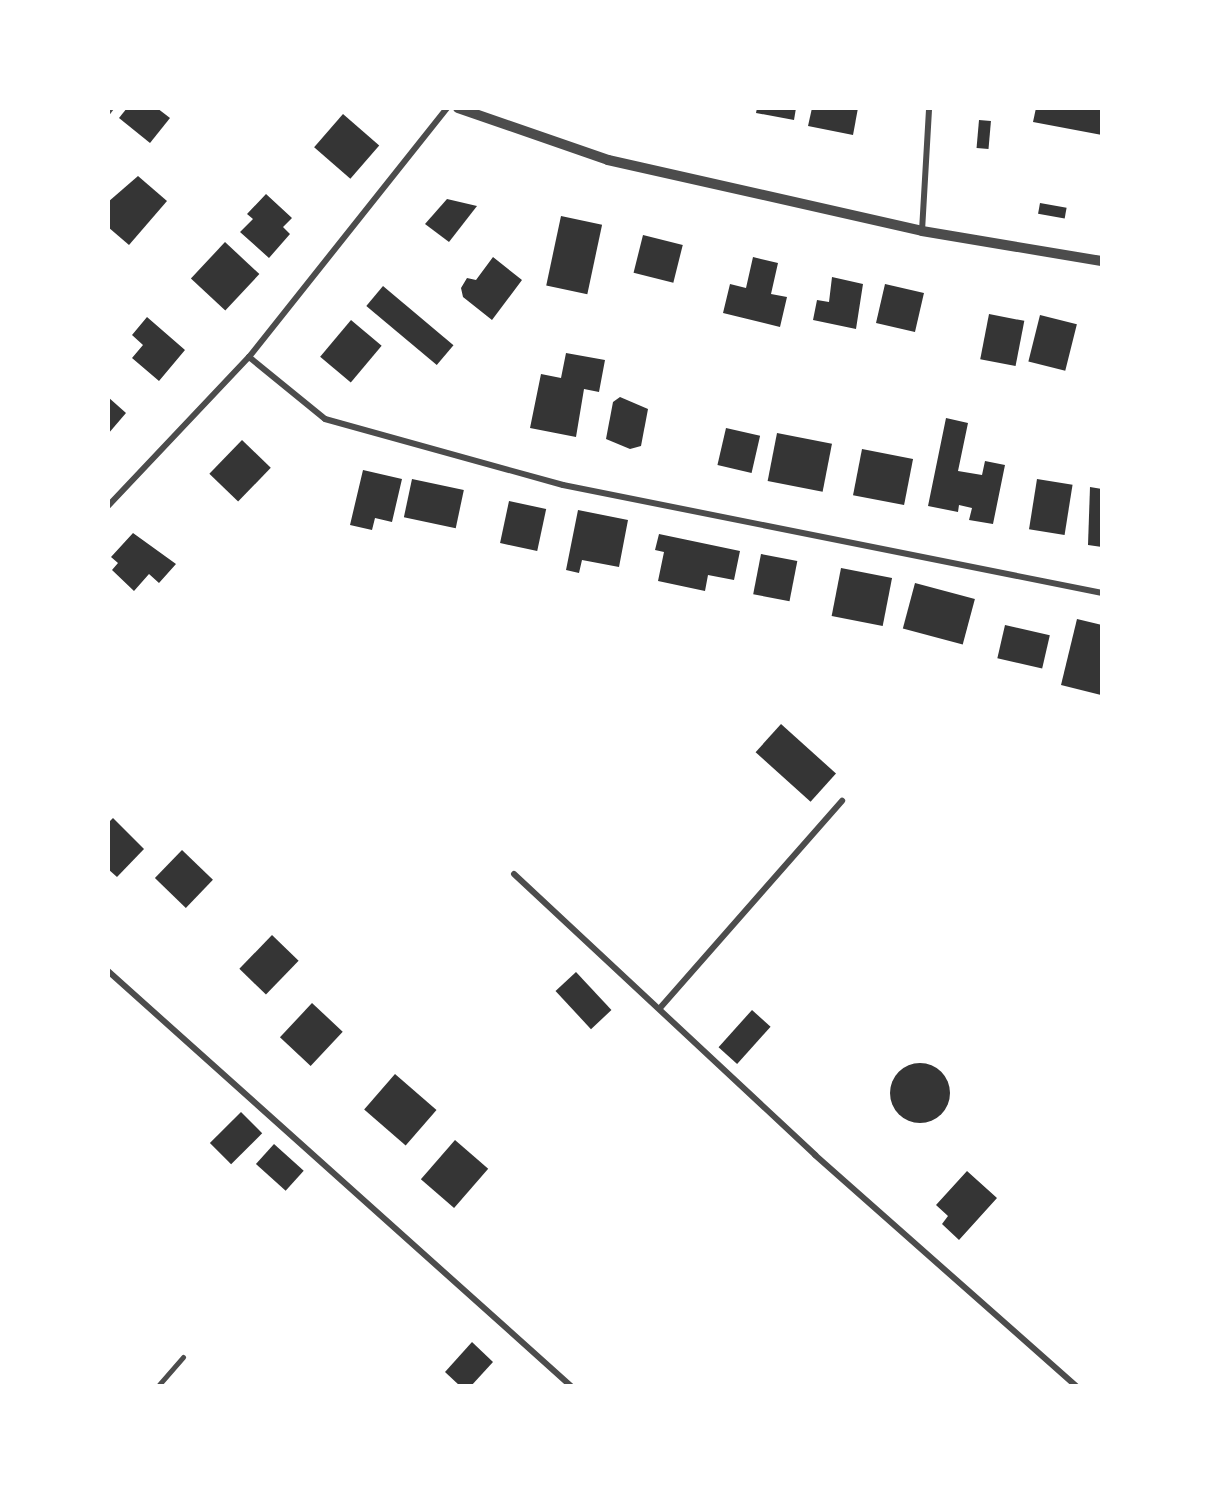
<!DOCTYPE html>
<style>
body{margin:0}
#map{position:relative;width:1210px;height:1494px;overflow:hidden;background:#fff;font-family:"Golos Text",sans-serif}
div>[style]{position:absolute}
.building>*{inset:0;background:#353535;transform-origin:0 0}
.round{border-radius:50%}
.service>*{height:4.5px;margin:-2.25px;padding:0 2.25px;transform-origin:2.25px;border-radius:2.25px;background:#4c4c4c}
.minor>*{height:6px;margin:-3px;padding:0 3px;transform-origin:3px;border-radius:3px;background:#4c4c4c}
.tertiary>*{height:10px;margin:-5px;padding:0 5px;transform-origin:5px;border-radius:5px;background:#4c4c4c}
span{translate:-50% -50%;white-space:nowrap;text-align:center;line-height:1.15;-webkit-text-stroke:4.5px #fff;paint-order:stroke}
.frame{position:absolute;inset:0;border:110px solid #fff;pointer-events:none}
</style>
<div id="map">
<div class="building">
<div style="clip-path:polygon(127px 108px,157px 108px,170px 118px,150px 143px,119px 118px)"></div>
<div style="clip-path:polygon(757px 108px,796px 108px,794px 120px,756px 113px)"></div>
<div style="clip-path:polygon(812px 108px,858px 108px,853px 135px,808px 126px)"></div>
<div style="clip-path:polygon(1036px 108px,1102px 108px,1102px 135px,1033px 122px)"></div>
<div style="left:343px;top:114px;width:48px;height:44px;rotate:41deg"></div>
<div style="left:979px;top:120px;width:12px;height:28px;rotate:5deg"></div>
<div style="clip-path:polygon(138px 176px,167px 201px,129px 245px,108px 227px,108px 202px)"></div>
<div style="clip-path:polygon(266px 194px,292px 218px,283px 227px,290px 234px,269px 258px,240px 232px,253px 219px,247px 214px)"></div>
<div style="clip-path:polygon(447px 199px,477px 206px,449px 242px,425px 224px)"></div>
<div style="left:1040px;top:203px;width:27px;height:11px;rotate:10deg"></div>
<div style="left:561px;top:216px;width:42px;height:71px;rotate:12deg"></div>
<div style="left:643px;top:235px;width:41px;height:39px;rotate:14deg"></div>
<div style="left:225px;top:242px;width:47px;height:50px;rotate:43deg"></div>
<div style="clip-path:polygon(493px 257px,522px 280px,492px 320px,463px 297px,461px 288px,467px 278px,476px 280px)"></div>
<div style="clip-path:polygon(753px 257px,778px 263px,771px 294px,787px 297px,780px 327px,723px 313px,730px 284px,746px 288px)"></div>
<div style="clip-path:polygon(832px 277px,863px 284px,856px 329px,813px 320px,817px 300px,829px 302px)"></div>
<div style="left:885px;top:284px;width:40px;height:40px;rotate:13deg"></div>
<div style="left:383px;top:286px;width:92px;height:26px;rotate:40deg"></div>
<div style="left:989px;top:314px;width:36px;height:46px;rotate:11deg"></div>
<div style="left:1040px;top:315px;width:38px;height:48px;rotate:14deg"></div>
<div style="clip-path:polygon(147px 317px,185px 350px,159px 381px,132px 358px,143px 345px,132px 335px)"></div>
<div style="left:351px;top:320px;width:40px;height:48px;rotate:40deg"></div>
<div style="clip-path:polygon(566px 353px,605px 360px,599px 392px,584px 389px,576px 437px,530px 428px,541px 374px,561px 378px)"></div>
<div style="clip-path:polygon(108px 397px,126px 413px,108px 434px)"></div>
<div style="clip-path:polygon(620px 397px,648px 409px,641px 446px,630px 449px,606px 439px,613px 402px)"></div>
<div style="clip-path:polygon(946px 418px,968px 423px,958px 471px,982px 475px,985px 461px,1005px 465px,993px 524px,969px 520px,972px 508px,959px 505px,958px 512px,928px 506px)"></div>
<div style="left:726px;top:428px;width:35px;height:38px;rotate:13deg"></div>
<div style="left:777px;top:433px;width:56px;height:49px;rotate:11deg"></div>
<div style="left:242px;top:440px;width:40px;height:47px;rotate:44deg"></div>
<div style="left:862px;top:449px;width:52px;height:47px;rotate:11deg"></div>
<div style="clip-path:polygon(363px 470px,402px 479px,392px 522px,375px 518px,372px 530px,350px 525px)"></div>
<div style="left:412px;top:479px;width:53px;height:39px;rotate:12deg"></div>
<div style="left:1037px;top:479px;width:36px;height:51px;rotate:9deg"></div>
<div style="clip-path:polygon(1090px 487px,1102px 489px,1102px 547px,1088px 545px)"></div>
<div style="left:509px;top:501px;width:38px;height:43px;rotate:12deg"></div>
<div style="clip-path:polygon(578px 510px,628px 520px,619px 567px,582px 560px,579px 573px,566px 570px)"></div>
<div style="clip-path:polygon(133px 533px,176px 564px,159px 583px,149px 574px,134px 591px,112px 570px,118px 563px,111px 557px)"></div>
<div style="clip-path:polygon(659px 534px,740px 551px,734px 580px,708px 575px,705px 591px,658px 581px,664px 552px,655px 550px)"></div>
<div style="left:761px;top:554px;width:37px;height:41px;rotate:11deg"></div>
<div style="left:841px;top:568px;width:52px;height:49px;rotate:11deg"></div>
<div style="left:915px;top:583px;width:62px;height:47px;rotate:15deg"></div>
<div style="clip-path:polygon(1077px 619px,1102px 625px,1101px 695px,1061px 685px)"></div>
<div style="left:1005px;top:625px;width:46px;height:34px;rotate:13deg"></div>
<div style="left:781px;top:724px;width:74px;height:38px;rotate:42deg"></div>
<div style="clip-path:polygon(113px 818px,144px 849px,117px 877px,108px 869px,108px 823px)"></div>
<div style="left:182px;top:850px;width:43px;height:39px;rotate:44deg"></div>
<div style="left:272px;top:935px;width:37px;height:47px;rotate:44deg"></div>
<div style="left:576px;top:972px;width:52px;height:28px;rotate:47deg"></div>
<div style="left:312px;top:1003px;width:42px;height:47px;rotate:43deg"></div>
<div style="left:752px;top:1010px;width:25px;height:50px;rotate:42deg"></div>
<div class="round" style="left:890px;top:1063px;width:60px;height:60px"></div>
<div style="left:395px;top:1074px;width:55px;height:47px;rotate:41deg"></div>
<div style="left:241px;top:1112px;width:30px;height:44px;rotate:45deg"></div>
<div style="left:455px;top:1140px;width:44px;height:52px;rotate:41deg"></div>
<div style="left:274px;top:1144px;width:40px;height:27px;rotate:42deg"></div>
<div style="clip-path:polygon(967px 1171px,997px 1198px,959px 1240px,942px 1224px,948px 1216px,936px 1205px)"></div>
<div style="clip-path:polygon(472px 1342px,493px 1362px,471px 1386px,460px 1386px,445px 1372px)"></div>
</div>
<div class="service">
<div style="left:158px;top:1386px;width:38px;rotate:-49deg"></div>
</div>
<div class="minor">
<div style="left:108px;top:112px;width:5px;rotate:-53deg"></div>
<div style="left:922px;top:231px;width:123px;rotate:-86.7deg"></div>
<div style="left:249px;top:357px;width:98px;rotate:39.2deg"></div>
<div style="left:325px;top:419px;width:247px;rotate:15.5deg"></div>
<div style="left:563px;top:485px;width:550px;rotate:11.33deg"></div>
<div style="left:108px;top:506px;width:205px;rotate:-46.6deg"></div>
<div style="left:249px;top:357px;width:318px;rotate:-51.5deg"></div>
<div style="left:514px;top:874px;width:412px;rotate:43deg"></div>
<div style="left:815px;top:1155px;width:349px;rotate:41.5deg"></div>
<div style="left:108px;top:971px;width:622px;rotate:41.87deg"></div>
<div style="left:660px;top:1008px;width:276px;rotate:-48.7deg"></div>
</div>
<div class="tertiary">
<div style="left:458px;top:108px;width:159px;rotate:19.1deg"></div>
<div style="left:608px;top:160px;width:322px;rotate:12.7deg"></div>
<div style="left:922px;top:231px;width:182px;rotate:9.5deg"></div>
</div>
<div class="frame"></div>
</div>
